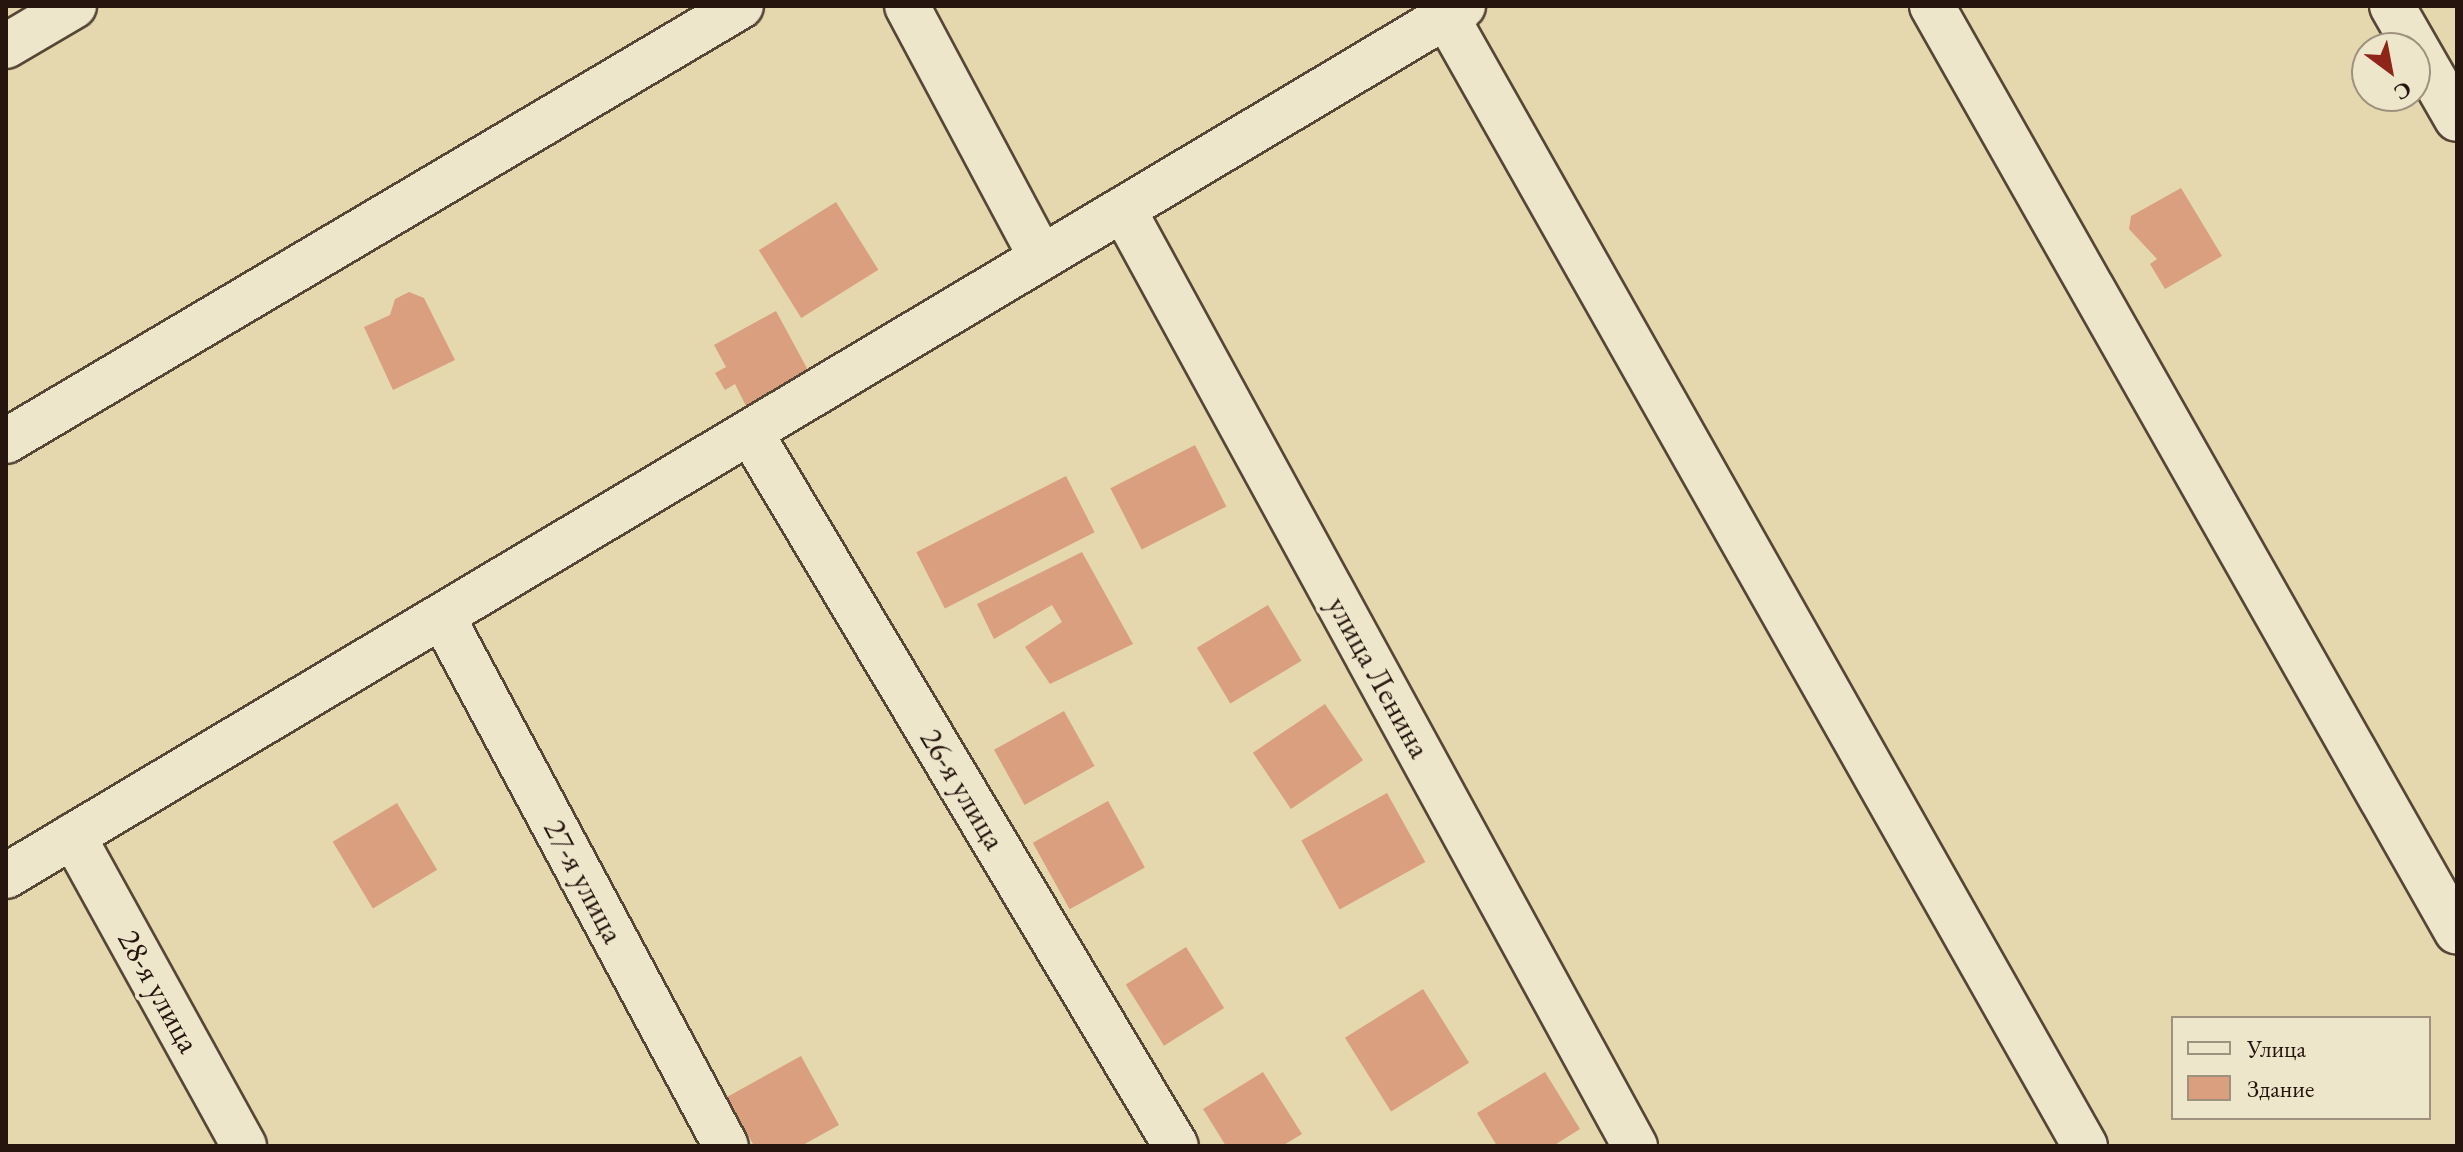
<!DOCTYPE html>
<meta charset="utf-8">
<style>
body{margin:0}
#map{position:relative;width:2463px;height:1152px;overflow:hidden;background:#e5d8af;font-family:"EB Garamond",serif}
div>[style]{position:absolute}
.building>*{inset:0;background:#da9f7e;transform-origin:0 0}
.roads{filter:drop-shadow(2px 0 #564636) drop-shadow(-2px 0 #564636) drop-shadow(0 2px #564636) drop-shadow(0 -2px #564636)}
.minor>*{height:44px;margin:-22px;padding:0 22px;transform-origin:22px;border-radius:22px;background:#eee6cb}
span{translate:-50% -50%;white-space:nowrap;text-align:center;line-height:1.15;-webkit-text-stroke:8px #eee6cb;paint-order:stroke}
.street-label{font-size:32px;color:#26150e}
.frame{position:absolute;inset:0;border:8px solid #26150e;pointer-events:none}
.legend{position:absolute;left:2171px;top:1016px;width:260px;height:104px;box-sizing:border-box;background:#eee6cb;border:2px solid #9e927f;margin:0;padding:10px 14px;list-style:none;font-size:24px;color:#26150e}
.legend li{display:flex;align-items:center;gap:16px;height:40px}
.legend b{width:40px;border:2px solid #9e927f}
.north{position:absolute;left:2351px;top:32px;width:80px;height:80px;box-sizing:border-box;background:#eee6cb;border:2px solid #9e927f;border-radius:50%;rotate:148deg;font-size:22px;font-weight:700;line-height:32px;text-align:center;color:#26150e}
.north::after{content:'';display:block;margin:auto;width:28px;height:36px;background:#8f2418;clip-path:polygon(50% 0,100% 100%,50% 72%,0 100%)}
</style>
<div id="map">
<div class="building">
<div style="clip-path:polygon(2181px 188px,2222px 256px,2165px 289px,2150px 264px,2157px 259px,2129px 229px,2131px 216px)"></div>
<div style="left:836px;top:202px;width:80px;height:91px;rotate:58deg"></div>
<div style="clip-path:polygon(409px 292px,424px 298px,455px 360px,393px 390px,364px 327px,390px 315px,395px 299px)"></div>
<div style="clip-path:polygon(776px 311px,809px 372px,746px 406px,735px 384px,725px 390px,715px 373px,726px 367px,714px 345px)"></div>
<div style="left:1195px;top:445px;width:69px;height:95px;rotate:63deg"></div>
<div style="left:1066px;top:476px;width:63px;height:168px;rotate:63deg"></div>
<div style="clip-path:polygon(1082px 552px,1133px 644px,1050px 684px,1025px 647px,1062px 622px,1052px 605px,994px 639px,977px 604px)"></div>
<div style="left:1268px;top:605px;width:65px;height:83px;rotate:59deg"></div>
<div style="left:1325px;top:704px;width:68px;height:87px;rotate:56deg"></div>
<div style="left:1064px;top:711px;width:63px;height:80px;rotate:61deg"></div>
<div style="left:1387px;top:793px;width:79px;height:98px;rotate:61deg"></div>
<div style="left:1108px;top:801px;width:76px;height:86px;rotate:61deg"></div>
<div style="left:397px;top:803px;width:78px;height:75px;rotate:59deg"></div>
<div style="left:1186px;top:947px;width:72px;height:71px;rotate:58deg"></div>
<div style="left:1423px;top:989px;width:87px;height:92px;rotate:58deg"></div>
<div style="clip-path:polygon(801px 1056px,839px 1125px,801px 1146px,754px 1146px,727px 1097px)"></div>
<div style="clip-path:polygon(1263px 1072px,1302px 1134px,1282px 1146px,1226px 1146px,1203px 1109px)"></div>
<div style="clip-path:polygon(1545px 1072px,1580px 1129px,1553px 1146px,1497px 1146px,1477px 1113px)"></div>
</div>
<div class="roads">
<div class="minor">
<div style="left:907px;top:6px;width:285px;rotate:61.9deg"></div>
<div style="left:1932px;top:6px;width:1064px;rotate:60.45deg"></div>
<div style="left:2392px;top:6px;width:130px;rotate:60.1deg"></div>
<div style="left:1446px;top:16px;width:1298px;rotate:60.51deg"></div>
<div style="left:6px;top:46px;width:79px;rotate:-30.5deg"></div>
<div style="left:1123px;top:209px;width:1068px;rotate:61.35deg"></div>
<div style="left:750px;top:432px;width:831px;rotate:59.18deg"></div>
<div style="left:6px;top:441px;width:854px;rotate:-30.62deg"></div>
<div style="left:442px;top:616px;width:601px;rotate:61.82deg"></div>
<div style="left:73px;top:836px;width:354px;rotate:61.1deg"></div>
<div style="left:6px;top:876px;width:1697px;rotate:-30.84deg"></div>
</div>
</div>
<div class="street-label">
<span style="left:1379px;top:677px;rotate:61deg">улица Ленина</span>
<span style="left:963px;top:789px;rotate:59deg">26-я улица</span>
<span style="left:584px;top:881px;rotate:62deg">27-я улица</span>
<span style="left:159px;top:991px;rotate:61deg">28-я улица</span>
</div>
<div class="frame"></div>
<ul class="legend">
<li><b style="height:10px;background:#eee6cb"></b>Улица</li>
<li><b style="height:22px;background:#da9f7e"></b>Здание</li>
</ul>
<div class="north">С</div>
</div>
